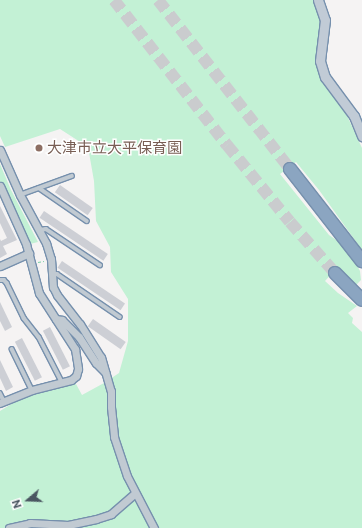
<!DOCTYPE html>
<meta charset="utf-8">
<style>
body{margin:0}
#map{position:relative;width:362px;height:528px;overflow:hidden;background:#f5f3f3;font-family:Commissioner,"Noto Sans JP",sans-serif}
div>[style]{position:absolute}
.green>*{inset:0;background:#c3f1d5}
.building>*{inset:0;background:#cdcfd5;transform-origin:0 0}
.highway-tunnel>*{height:12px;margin-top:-6px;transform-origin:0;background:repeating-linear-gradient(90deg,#caccce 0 12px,transparent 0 18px)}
.path>*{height:1px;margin-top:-0.5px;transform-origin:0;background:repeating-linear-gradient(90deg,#7ad0a6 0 3px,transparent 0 5px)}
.roads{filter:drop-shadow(1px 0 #7690ad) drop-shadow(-1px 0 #7690ad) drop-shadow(0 1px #7690ad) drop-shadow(0 -1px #7690ad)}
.lane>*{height:3.5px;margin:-1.75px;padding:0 1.75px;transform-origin:1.75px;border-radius:1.75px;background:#c1cad2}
.street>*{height:7px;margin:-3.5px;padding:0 3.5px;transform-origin:3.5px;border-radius:3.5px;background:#c1cad2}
.secondary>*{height:9px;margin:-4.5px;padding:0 4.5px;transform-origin:4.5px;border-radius:4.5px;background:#c1cbd6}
.highway>*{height:12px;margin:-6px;padding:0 6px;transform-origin:6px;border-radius:6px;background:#8ba5c1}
.dots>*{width:11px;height:11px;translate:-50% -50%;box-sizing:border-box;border:2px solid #fff;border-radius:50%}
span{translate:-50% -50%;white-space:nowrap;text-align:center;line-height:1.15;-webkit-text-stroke:3px #fff;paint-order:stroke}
.education-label{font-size:15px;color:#785e54}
.left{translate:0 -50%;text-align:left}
.north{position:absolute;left:8px;top:480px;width:40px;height:40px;-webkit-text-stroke:3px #fff;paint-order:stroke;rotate:251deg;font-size:11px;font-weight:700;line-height:16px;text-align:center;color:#4a5661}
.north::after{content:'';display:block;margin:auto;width:14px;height:18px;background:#4a5661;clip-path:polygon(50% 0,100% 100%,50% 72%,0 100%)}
</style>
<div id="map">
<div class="green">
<div style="clip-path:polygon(0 0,313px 0,318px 4px,321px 18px,316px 58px,321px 75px,343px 107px,362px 148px,362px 250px,319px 190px,296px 162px,280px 174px,329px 235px,339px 242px,354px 260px,360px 271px,361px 280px,356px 285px,347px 279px,338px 267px,325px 281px,338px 293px,357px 306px,348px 313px,353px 318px,352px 323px,362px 332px,362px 528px,0 528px,0 411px,18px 400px,40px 393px,76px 384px,82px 395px,104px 383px,119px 373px,128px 341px,128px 299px,111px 272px,110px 247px,96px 221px,94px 181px,88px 147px,60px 129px,5px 147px,0 136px)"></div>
<div style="clip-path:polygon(0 164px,11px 190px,38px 242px,30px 244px,0 181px)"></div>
</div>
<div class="building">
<div style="left:60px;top:185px;width:40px;height:9px;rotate:35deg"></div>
<div style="clip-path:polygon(0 206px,17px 240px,3px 246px,7px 254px,0 258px,0 239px,1px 241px,7px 238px,0 223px)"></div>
<div style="left:44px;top:211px;width:77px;height:8px;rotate:34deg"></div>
<div style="left:62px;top:261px;width:76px;height:8px;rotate:34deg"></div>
<div style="clip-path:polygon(0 302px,12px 327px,5px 331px,0 321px)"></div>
<div style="left:93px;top:319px;width:40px;height:9px;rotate:35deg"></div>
<div style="left:50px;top:327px;width:44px;height:8px;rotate:63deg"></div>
<div style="left:22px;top:338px;width:44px;height:8px;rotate:63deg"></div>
<div style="clip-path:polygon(0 360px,13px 387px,6px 391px,0 378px)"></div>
</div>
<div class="highway-tunnel">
<div style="left:114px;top:0;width:184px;rotate:52.1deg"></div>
<div style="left:227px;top:145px;width:99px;rotate:50.7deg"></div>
<div style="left:290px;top:222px;width:68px;rotate:48.6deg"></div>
<div style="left:158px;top:0;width:214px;rotate:52deg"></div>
</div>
<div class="path">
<div style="left:38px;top:262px;width:6px;rotate:-9deg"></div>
</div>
<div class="roads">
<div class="lane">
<div style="left:39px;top:188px;width:58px;rotate:34.5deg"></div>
<div style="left:20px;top:195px;width:55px;rotate:-20.1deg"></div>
<div style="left:40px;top:230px;width:6px;rotate:-9deg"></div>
<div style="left:46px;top:229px;width:65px;rotate:33.7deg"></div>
<div style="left:52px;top:274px;width:5px"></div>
<div style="left:57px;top:274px;width:76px;rotate:34.3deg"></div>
<div style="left:0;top:280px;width:4px"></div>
<div style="left:4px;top:280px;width:4px;rotate:45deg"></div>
<div style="left:7px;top:283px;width:39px;rotate:64deg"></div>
<div style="left:24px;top:318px;width:24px;rotate:52deg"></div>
<div style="left:39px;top:337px;width:51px;rotate:62.9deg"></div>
<div style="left:12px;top:349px;width:46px;rotate:64deg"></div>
<div style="left:0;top:393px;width:9px;rotate:63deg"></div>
</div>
<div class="street">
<div style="left:0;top:150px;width:49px;rotate:66deg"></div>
<div style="left:20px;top:195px;width:55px;rotate:61.6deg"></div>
<div style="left:46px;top:243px;width:17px;rotate:73deg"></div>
<div style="left:51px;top:259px;width:28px;rotate:86deg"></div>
<div style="left:53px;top:287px;width:9px;rotate:63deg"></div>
<div style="left:57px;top:295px;width:37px;rotate:52deg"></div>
<div style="left:80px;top:324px;width:39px;rotate:58deg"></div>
<div style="left:101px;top:357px;width:35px;rotate:74deg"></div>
<div style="left:111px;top:391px;width:16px;rotate:90deg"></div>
<div style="left:111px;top:407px;width:30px;rotate:84deg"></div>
<div style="left:114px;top:437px;width:41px;rotate:71.6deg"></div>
<div style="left:127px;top:476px;width:59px;rotate:62.6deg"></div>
<div style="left:0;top:186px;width:64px;rotate:65.9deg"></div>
<div style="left:26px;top:244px;width:51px;rotate:75.1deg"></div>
<div style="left:39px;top:293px;width:67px;rotate:57.3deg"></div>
<div style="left:75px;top:349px;width:20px;rotate:81deg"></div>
<div style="left:78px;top:369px;width:7px;rotate:106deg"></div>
<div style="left:76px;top:376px;width:6px;rotate:141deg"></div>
<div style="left:71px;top:380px;width:40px;rotate:165.6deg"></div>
<div style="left:32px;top:390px;width:35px;rotate:158deg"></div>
<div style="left:0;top:266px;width:32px;rotate:-24deg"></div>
<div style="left:56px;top:319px;width:6px;rotate:9deg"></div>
<div style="left:62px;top:320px;width:24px;rotate:45deg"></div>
<div style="left:79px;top:337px;width:31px;rotate:57deg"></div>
<div style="left:96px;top:363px;width:13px;rotate:45deg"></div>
<div style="left:9px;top:528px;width:22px;rotate:-13deg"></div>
<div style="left:30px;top:523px;width:38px;rotate:3deg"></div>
<div style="left:68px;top:525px;width:29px;rotate:-12deg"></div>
<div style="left:96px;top:519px;width:16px;rotate:-18deg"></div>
<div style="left:111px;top:514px;width:32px;rotate:-41deg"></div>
</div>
<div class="secondary">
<div style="left:318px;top:0;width:21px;rotate:71deg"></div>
<div style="left:325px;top:20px;width:41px;rotate:97deg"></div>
<div style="left:320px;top:61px;width:17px;rotate:73deg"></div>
<div style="left:325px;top:77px;width:49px;rotate:53.4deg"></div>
<div style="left:354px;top:116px;width:22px;rotate:68deg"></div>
</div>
<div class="highway">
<div style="left:290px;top:169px;width:117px;rotate:52deg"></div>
<div style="left:335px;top:273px;width:38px;rotate:45deg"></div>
</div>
</div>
<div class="dots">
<div style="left:39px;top:148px;background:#8d6e63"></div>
</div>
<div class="education-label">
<span class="left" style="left:47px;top:148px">大津市立大平保育園</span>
</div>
<div class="north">N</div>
</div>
